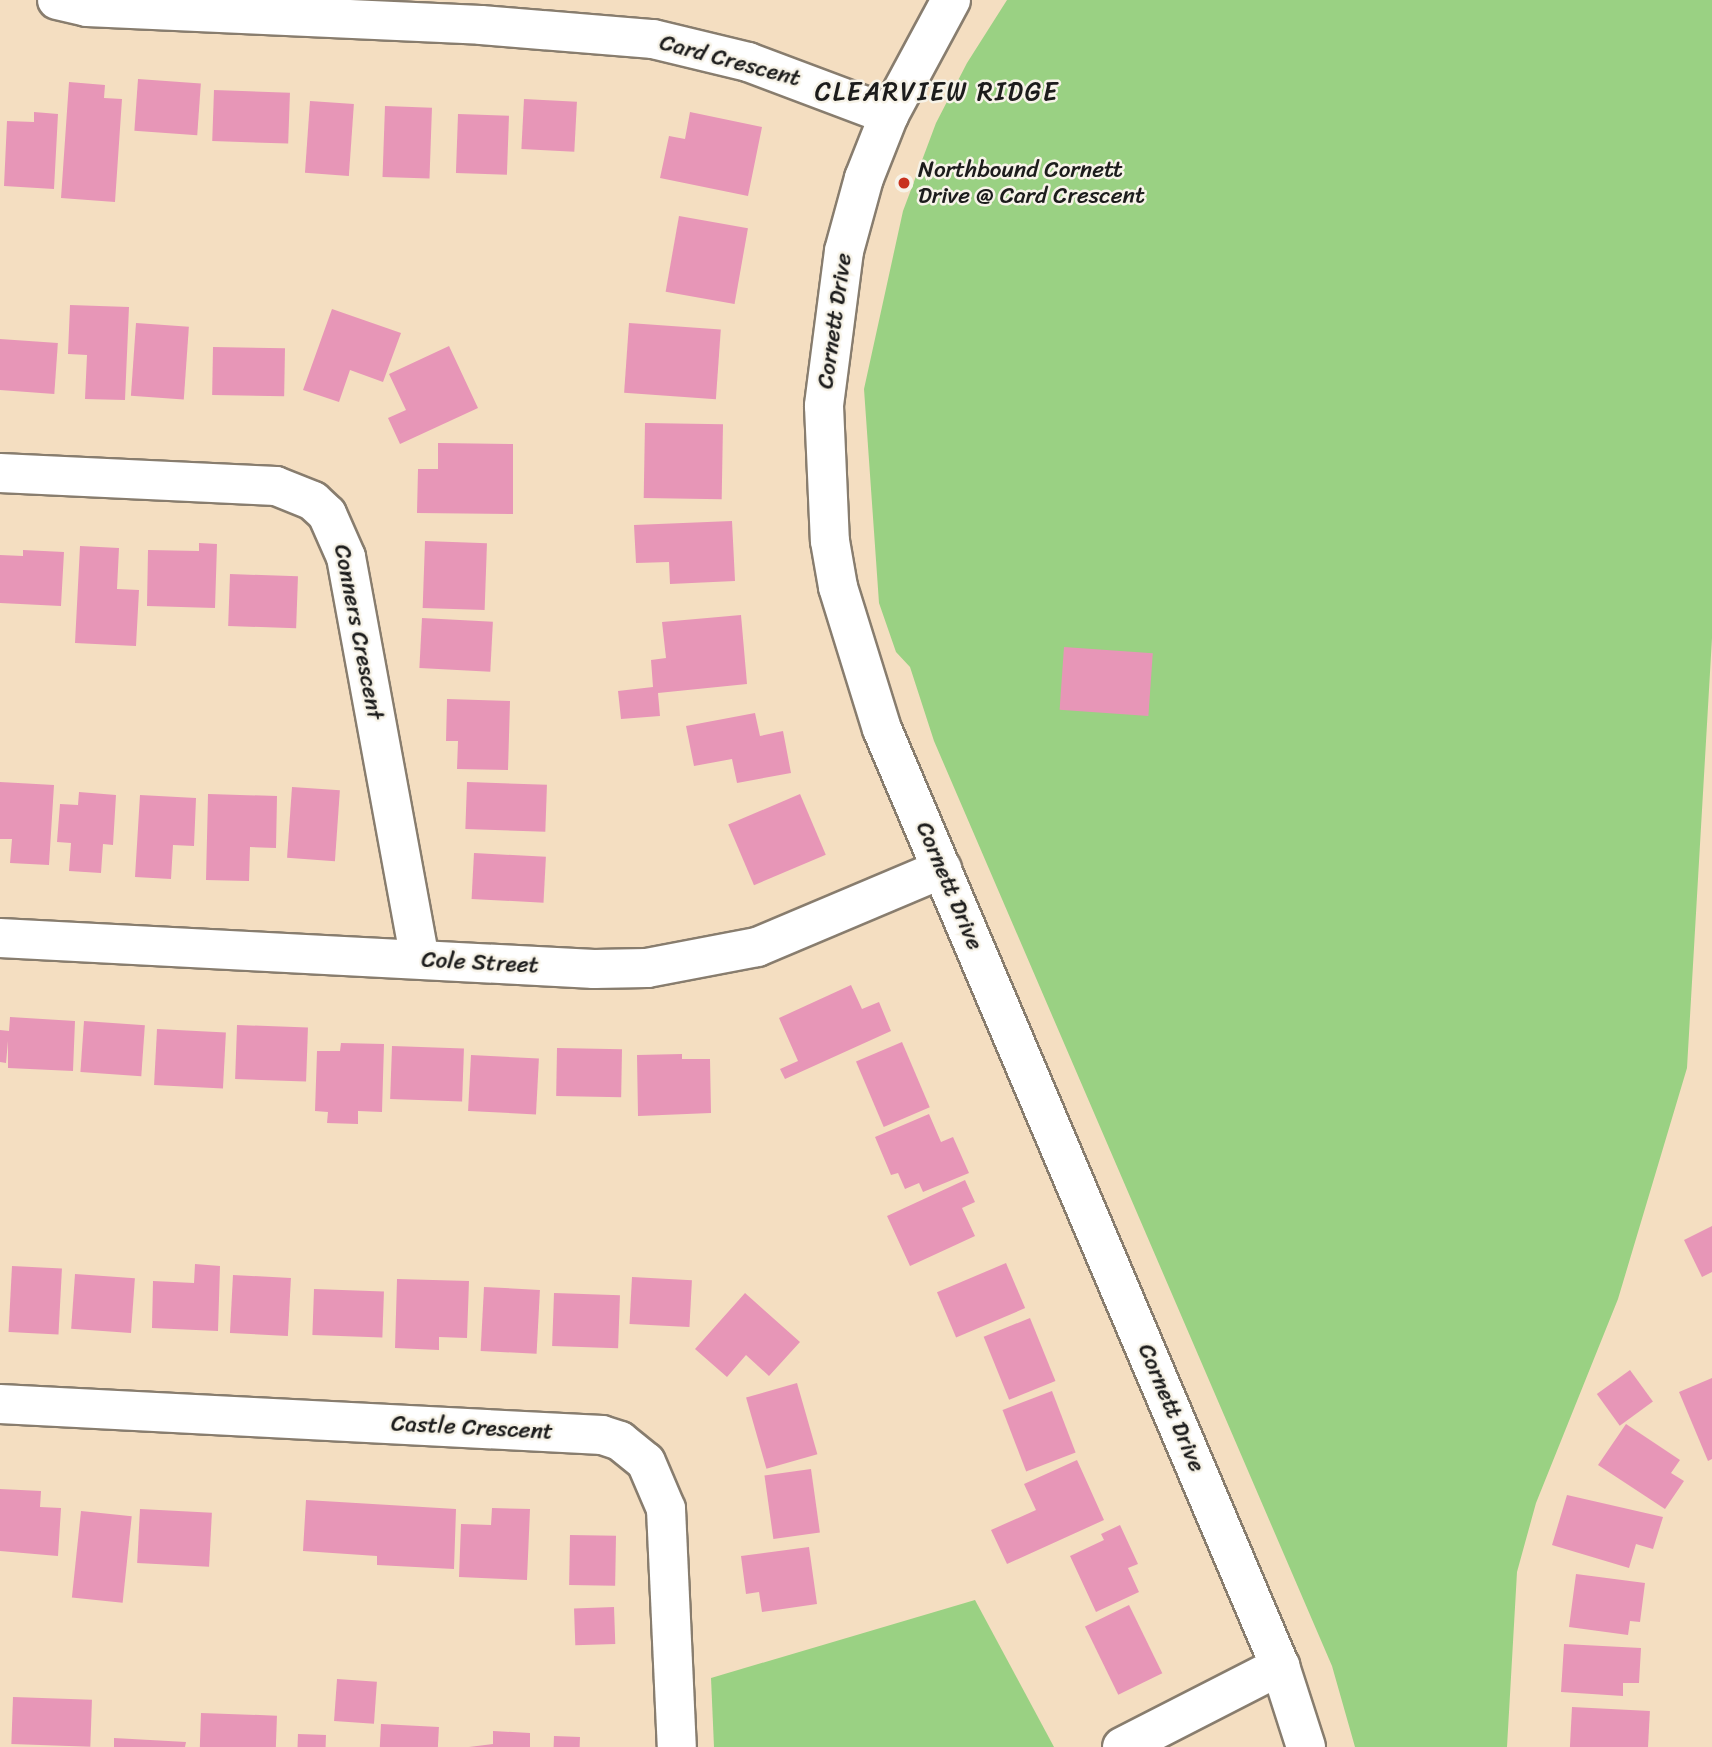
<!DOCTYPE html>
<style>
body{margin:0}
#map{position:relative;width:1712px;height:1747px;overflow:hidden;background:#f4dec1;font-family:Sriracha,sans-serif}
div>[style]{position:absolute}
.green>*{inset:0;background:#9ad183}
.building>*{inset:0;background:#e796b7;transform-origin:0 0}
.roads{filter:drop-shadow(2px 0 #887d6e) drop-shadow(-2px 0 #887d6e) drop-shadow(0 2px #887d6e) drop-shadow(0 -2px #887d6e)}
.minor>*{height:38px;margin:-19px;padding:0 19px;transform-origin:19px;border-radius:19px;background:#fff}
.dots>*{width:19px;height:19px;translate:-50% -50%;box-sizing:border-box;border:4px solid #f7f3e8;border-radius:50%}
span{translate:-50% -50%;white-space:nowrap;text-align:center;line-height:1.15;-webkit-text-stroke:5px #f7f3e8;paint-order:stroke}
.street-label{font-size:23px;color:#1c1c1c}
.poi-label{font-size:23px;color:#1c1c1c}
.left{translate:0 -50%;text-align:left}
.quarter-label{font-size:26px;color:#1c1c1c;letter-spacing:2px}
</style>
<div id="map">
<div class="green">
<div style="clip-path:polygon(1007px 0,1712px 0,1712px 638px,1687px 1068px,1618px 1299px,1536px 1503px,1517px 1572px,1507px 1747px,1355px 1747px,1332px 1666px,934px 741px,910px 667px,896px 652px,879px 603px,864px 389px,903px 211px,936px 123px,967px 63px)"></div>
<div style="clip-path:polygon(975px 1600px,1054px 1747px,714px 1747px,711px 1678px)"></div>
</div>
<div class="building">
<div style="left:138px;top:79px;width:63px;height:52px;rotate:4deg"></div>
<div style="clip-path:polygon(69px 82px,105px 85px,104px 98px,122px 99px,115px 202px,61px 198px)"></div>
<div style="left:214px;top:90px;width:76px;height:51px;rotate:2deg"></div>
<div style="left:524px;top:99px;width:53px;height:50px;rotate:3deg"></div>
<div style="left:310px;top:101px;width:44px;height:72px;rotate:4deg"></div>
<div style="left:385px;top:106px;width:47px;height:71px;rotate:2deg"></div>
<div style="clip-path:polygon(34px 112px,58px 114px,54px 189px,4px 186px,7px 121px,34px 122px)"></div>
<div style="clip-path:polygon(690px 112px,762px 127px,748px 196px,660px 178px,669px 136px,685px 139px)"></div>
<div style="left:458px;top:114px;width:51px;height:59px;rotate:2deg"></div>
<div style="left:679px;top:216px;width:70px;height:77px;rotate:10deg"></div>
<div style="clip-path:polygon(70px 305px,129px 307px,125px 400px,85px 399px,87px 355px,68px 354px)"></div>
<div style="clip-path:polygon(332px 309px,401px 333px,383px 382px,350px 370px,339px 402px,303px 390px)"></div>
<div style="left:136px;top:323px;width:53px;height:73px;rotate:4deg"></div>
<div style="left:629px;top:323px;width:92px;height:70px;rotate:4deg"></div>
<div style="left:0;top:339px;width:58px;height:51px;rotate:4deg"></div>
<div style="clip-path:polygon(449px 346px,478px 408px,400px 444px,388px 418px,406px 410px,389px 374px)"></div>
<div style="left:213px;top:347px;width:72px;height:48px;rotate:1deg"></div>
<div style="left:645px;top:423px;width:78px;height:75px;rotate:1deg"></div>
<div style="clip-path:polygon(438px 443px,513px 444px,513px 514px,417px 513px,418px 469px,438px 469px)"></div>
<div style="clip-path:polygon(732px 521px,735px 581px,670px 584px,669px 562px,636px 563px,634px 525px)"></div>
<div style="left:425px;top:541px;width:62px;height:67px;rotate:2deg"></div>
<div style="clip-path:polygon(199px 543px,217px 544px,215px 608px,147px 606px,148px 550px,199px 551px)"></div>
<div style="clip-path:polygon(80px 546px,119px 548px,117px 589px,139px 590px,136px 646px,75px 643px)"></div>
<div style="clip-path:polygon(23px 550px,64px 552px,61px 606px,0 603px,0 555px,23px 556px)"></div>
<div style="left:230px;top:574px;width:68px;height:52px;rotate:2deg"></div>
<div style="clip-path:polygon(741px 615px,747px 684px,658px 693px,660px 716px,621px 719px,618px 691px,653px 687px,651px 660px,666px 658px,662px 622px)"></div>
<div style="left:422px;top:618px;width:71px;height:50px;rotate:3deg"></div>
<div style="left:1064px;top:647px;width:89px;height:63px;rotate:4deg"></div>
<div style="clip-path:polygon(447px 699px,510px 701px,508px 770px,457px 769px,458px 741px,446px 741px)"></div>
<div style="clip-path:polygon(755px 713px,760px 736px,783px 731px,791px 773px,737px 783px,732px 759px,694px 766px,686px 726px)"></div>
<div style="clip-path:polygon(0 782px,54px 785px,49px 865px,10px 863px,12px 839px,0 839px)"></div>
<div style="left:467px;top:782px;width:80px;height:47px;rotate:2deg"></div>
<div style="left:292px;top:787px;width:48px;height:71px;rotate:4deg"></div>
<div style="clip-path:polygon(79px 792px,116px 795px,113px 845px,103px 844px,101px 873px,69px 871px,71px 843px,57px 842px,60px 804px,78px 805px)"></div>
<div style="clip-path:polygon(208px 794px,277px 796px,276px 848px,250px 847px,249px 881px,206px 880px)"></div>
<div style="left:800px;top:794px;width:66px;height:78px;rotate:67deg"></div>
<div style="clip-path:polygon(140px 795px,196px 798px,194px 846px,173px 845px,171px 879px,135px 877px)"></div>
<div style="left:474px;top:853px;width:72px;height:46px;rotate:3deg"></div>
<div style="clip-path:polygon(851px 985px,862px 1009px,879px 1002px,891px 1031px,785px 1079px,780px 1069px,798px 1061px,779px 1018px)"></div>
<div style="clip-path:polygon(10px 1017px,75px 1021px,73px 1071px,8px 1068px,8px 1041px,6px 1063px,0 1062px,0 1030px,9px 1031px)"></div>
<div style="left:84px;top:1021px;width:61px;height:51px;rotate:4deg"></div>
<div style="left:237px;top:1025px;width:71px;height:54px;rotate:2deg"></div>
<div style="left:157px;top:1029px;width:69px;height:56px;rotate:3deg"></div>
<div style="left:902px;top:1042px;width:71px;height:50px;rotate:67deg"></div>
<div style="clip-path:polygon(341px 1043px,384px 1044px,382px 1112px,358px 1111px,358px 1124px,327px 1123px,328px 1112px,315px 1111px,317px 1051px,340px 1051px)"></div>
<div style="left:392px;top:1046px;width:72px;height:53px;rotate:2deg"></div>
<div style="left:557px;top:1048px;width:65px;height:48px;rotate:1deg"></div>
<div style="clip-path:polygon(682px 1054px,682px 1059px,710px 1059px,711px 1113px,638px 1116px,637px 1055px)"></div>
<div style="left:471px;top:1055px;width:68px;height:56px;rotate:3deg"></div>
<div style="clip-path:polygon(929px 1114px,941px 1142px,953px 1137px,969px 1173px,923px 1192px,919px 1183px,905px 1189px,898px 1173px,891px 1175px,875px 1137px)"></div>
<div style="clip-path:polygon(965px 1180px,975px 1202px,962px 1208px,975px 1236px,910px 1266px,887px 1216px)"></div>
<div style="clip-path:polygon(1712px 1226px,1712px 1272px,1702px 1277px,1684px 1240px)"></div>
<div style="left:1006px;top:1263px;width:49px;height:75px;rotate:67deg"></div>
<div style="clip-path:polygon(195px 1264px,220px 1266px,218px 1331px,152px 1328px,153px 1281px,194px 1283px)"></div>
<div style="left:12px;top:1266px;width:50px;height:66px;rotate:3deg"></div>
<div style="left:75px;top:1274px;width:60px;height:55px;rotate:4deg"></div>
<div style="left:233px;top:1275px;width:58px;height:58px;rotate:3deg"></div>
<div style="left:632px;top:1277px;width:60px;height:47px;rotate:3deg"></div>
<div style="clip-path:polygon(397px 1279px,469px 1281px,467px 1338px,439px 1337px,439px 1350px,395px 1348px)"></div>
<div style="left:484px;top:1287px;width:56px;height:64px;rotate:3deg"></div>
<div style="left:314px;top:1289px;width:70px;height:46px;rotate:2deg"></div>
<div style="left:554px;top:1293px;width:66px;height:53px;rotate:2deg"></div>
<div style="clip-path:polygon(745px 1293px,800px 1342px,769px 1376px,746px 1355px,727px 1377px,695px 1349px)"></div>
<div style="left:1030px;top:1318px;width:68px;height:50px;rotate:68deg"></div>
<div style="left:1630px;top:1370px;width:39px;height:41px;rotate:54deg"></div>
<div style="clip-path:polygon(1712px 1378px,1712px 1459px,1708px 1461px,1679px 1392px)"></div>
<div style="left:797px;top:1383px;width:74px;height:53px;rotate:74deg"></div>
<div style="left:1052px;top:1391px;width:66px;height:53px;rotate:69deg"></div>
<div style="clip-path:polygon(1626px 1424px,1680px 1460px,1671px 1473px,1684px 1481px,1665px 1509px,1598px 1465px)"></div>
<div style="clip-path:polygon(1077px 1460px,1104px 1520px,1007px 1564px,991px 1530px,1036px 1510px,1024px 1484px)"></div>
<div style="left:811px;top:1469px;width:64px;height:47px;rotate:82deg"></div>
<div style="clip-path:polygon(0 1489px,41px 1491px,40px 1507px,61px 1508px,58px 1556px,0 1551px)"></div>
<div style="clip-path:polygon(1567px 1495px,1663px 1517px,1653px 1549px,1636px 1544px,1629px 1568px,1552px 1545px)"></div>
<div style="clip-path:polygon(306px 1500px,456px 1509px,454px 1569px,377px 1565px,377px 1556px,303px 1551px)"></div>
<div style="clip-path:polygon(492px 1508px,530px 1509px,527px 1580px,459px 1577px,461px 1524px,491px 1525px)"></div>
<div style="left:140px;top:1509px;width:72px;height:54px;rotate:3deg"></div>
<div style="left:81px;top:1511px;width:51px;height:87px;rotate:6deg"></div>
<div style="clip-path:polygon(1120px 1525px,1138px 1564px,1128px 1568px,1139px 1592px,1096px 1612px,1070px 1556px,1104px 1540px,1101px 1534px)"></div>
<div style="left:570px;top:1535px;width:46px;height:50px;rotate:1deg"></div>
<div style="clip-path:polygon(809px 1547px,817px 1604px,762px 1612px,759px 1592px,746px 1594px,741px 1556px)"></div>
<div style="clip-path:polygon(1576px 1574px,1645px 1583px,1640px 1622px,1630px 1621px,1628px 1635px,1569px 1627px)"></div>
<div style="left:1129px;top:1605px;width:76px;height:49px;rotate:64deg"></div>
<div style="left:614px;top:1607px;width:37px;height:40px;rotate:88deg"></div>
<div style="clip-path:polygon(1564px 1644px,1641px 1648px,1639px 1683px,1623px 1683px,1623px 1696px,1561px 1692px)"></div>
<div style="left:337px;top:1679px;width:40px;height:42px;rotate:4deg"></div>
<div style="left:13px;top:1697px;width:79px;height:47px;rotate:2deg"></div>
<div style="left:1572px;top:1707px;width:78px;height:40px;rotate:3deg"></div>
<div style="left:201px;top:1713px;width:76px;height:34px;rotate:2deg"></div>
<div style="left:381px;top:1724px;width:58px;height:23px;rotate:3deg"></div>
<div style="clip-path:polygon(493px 1731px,530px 1733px,530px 1747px,469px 1747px,493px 1744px)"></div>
<div style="left:298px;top:1734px;width:28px;height:13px;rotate:2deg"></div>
<div style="left:554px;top:1736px;width:26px;height:11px;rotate:2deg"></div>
<div style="clip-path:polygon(114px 1738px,186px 1742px,185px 1747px,114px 1747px)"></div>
</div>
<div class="roads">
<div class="minor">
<div style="left:57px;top:0;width:31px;rotate:13deg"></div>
<div style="left:87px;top:7px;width:394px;rotate:2.6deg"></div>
<div style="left:481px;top:25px;width:173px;rotate:4.7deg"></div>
<div style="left:653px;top:39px;width:98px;rotate:13.6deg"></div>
<div style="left:748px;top:62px;width:151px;rotate:20.6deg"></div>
<div style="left:951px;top:0;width:131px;rotate:118.3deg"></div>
<div style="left:889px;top:115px;width:68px;rotate:111.6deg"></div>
<div style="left:864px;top:178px;width:76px;rotate:105.3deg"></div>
<div style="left:844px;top:251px;width:156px;rotate:97.4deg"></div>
<div style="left:824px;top:406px;width:135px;rotate:87.5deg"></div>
<div style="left:830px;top:541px;width:47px;rotate:80.1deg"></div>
<div style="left:838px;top:587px;width:149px;rotate:72.8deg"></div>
<div style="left:882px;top:729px;width:1018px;rotate:66.99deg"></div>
<div style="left:1280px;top:1666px;width:85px;rotate:72.2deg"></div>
<div style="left:0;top:473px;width:276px;rotate:2.7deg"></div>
<div style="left:276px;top:486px;width:40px;rotate:22deg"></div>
<div style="left:313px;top:501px;width:19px;rotate:43deg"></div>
<div style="left:327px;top:514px;width:47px;rotate:66.2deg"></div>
<div style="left:346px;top:557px;width:409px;rotate:79.6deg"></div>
<div style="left:0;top:938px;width:595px;rotate:2.99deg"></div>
<div style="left:594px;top:969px;width:53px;rotate:-1.1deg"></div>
<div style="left:647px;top:968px;width:112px;rotate:-10.8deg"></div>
<div style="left:757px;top:947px;width:201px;rotate:-22.9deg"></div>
<div style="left:0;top:1404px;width:603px;rotate:2.95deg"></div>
<div style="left:602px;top:1435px;width:19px;rotate:18deg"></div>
<div style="left:620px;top:1441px;width:33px;rotate:39deg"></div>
<div style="left:646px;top:1462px;width:51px;rotate:66.9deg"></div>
<div style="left:666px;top:1509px;width:238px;rotate:87.4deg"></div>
<div style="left:1122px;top:1747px;width:178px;rotate:-27.1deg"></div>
</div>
</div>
<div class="dots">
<div style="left:904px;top:183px;background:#c8321e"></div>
</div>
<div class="street-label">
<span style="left:730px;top:61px;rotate:15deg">Card Crescent</span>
<span style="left:835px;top:321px;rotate:-82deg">Cornett Drive</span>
<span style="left:358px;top:632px;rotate:79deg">Conners Crescent</span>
<span style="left:949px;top:886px;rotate:67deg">Cornett Drive</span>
<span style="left:480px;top:963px;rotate:3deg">Cole Street</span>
<span style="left:1171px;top:1408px;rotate:67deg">Cornett Drive</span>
<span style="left:472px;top:1428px;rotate:3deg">Castle Crescent</span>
</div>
<div class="poi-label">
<span class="left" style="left:918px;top:183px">Northbound Cornett<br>Drive @ Card Crescent</span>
</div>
<div class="quarter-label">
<span style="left:937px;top:92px">CLEARVIEW RIDGE</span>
</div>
</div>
